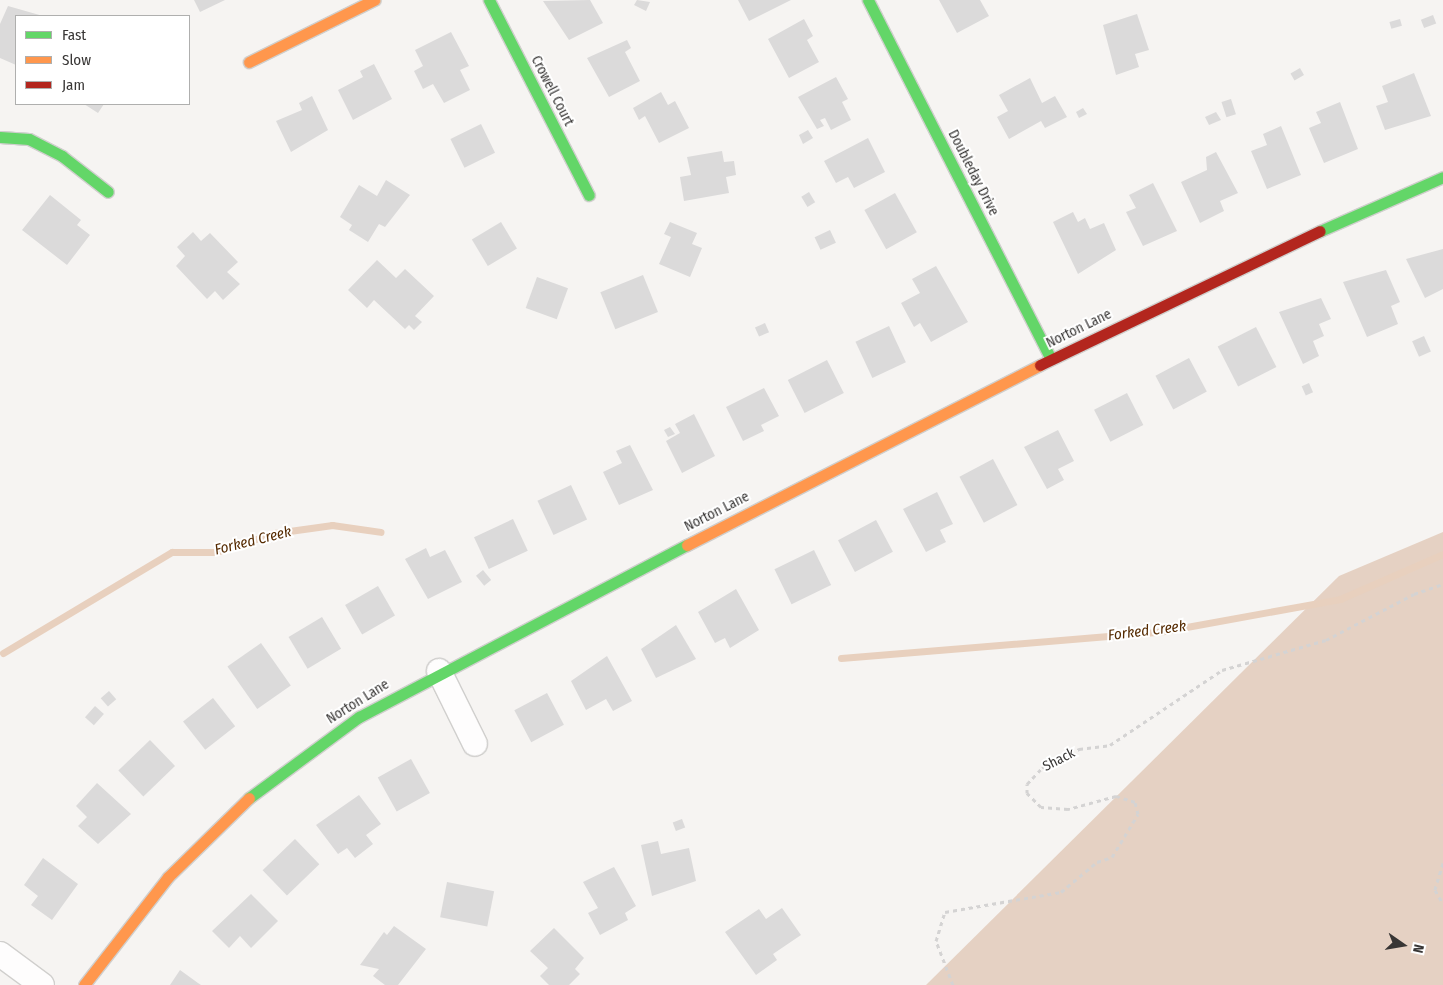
<!DOCTYPE html>
<style>
body{margin:0}
#map{position:relative;width:1443px;height:985px;overflow:hidden;background:#f6f4f2;font-family:"Fira Sans Condensed",sans-serif}
div>[style]{position:absolute}
.forest>*{inset:0;background:#e5d1c3}
.stream>*{height:7px;margin:-3.5px;padding:0 3.5px;transform-origin:3.5px;border-radius:3.5px;background:#e8d0be}
.building>*{inset:0;background:#dbdada;transform-origin:0 0}
.path>*{height:3px;margin-top:-1.5px;transform-origin:0;background:repeating-linear-gradient(90deg,#d4d3d3 0 4px,transparent 0 8px)}
.roads{filter:drop-shadow(1px 0 #d0cfcd) drop-shadow(-1px 0 #d0cfcd) drop-shadow(0 1px #d0cfcd) drop-shadow(0 -1px #d0cfcd)}
.street>*{height:24px;margin:-12px;padding:0 12px;transform-origin:12px;border-radius:12px;background:#fefdfd}
.fast>*{height:11px;margin:-5.5px;padding:0 5.5px;transform-origin:5.5px;border-radius:5.5px;background:#63d668}
.slow>*{height:11px;margin:-5.5px;padding:0 5.5px;transform-origin:5.5px;border-radius:5.5px;background:#ff974d}
.jam>*{height:11px;margin:-5.5px;padding:0 5.5px;transform-origin:5.5px;border-radius:5.5px;background:#b3261e}
span{translate:-50% -50%;white-space:nowrap;text-align:center;line-height:1.15;-webkit-text-stroke:4px #fff;paint-order:stroke}
.street-label{font-size:14px;color:#383635}
.water-label{font-size:15px;color:#552a00;font-style:italic}
.legend{position:absolute;left:15px;top:15px;width:175px;height:90px;box-sizing:border-box;background:#fff;border:1px solid #afafae;margin:0;padding:6px 9px;list-style:none;font-size:15px;color:#383635}
.legend li{display:flex;align-items:center;gap:10px;height:25px}
.legend b{width:25px;border:1px solid #afafae}
.north{position:absolute;left:1378px;top:920px;width:50px;height:50px;-webkit-text-stroke:4px #fff;paint-order:stroke;rotate:103deg;font-size:14px;font-weight:700;line-height:20px;text-align:center;color:#383635}
.north::after{content:'';display:block;margin:auto;width:18px;height:22px;background:#383635;clip-path:polygon(50% 0,100% 100%,50% 72%,0 100%)}
</style>
<div id="map">
<div class="forest">
<div style="clip-path:polygon(1443px 532px,1443px 985px,926px 985px,1339px 576px)"></div>
</div>
<div class="stream">
<div style="left:3px;top:653px;width:197px;rotate:-30.9deg"></div>
<div style="left:172px;top:552px;width:44px"></div>
<div style="left:216px;top:552px;width:62px;rotate:-17.9deg"></div>
<div style="left:275px;top:533px;width:58px;rotate:-8deg"></div>
<div style="left:332px;top:525px;width:49px;rotate:8.1deg"></div>
<div style="left:841px;top:658px;width:319px;rotate:-4.7deg"></div>
<div style="left:1159px;top:632px;width:184px;rotate:-10.3deg"></div>
<div style="left:1340px;top:599px;width:112px;rotate:-23.6deg"></div>
</div>
<div class="building">
<div style="clip-path:polygon(194px 0,225px 0,200px 12px)"></div>
<div style="clip-path:polygon(590px 0,603px 23px,569px 40px,543px 1px)"></div>
<div style="clip-path:polygon(637px 0,650px 2px,646px 11px,634px 5px)"></div>
<div style="clip-path:polygon(738px 0,791px 0,749px 21px)"></div>
<div style="clip-path:polygon(939px 0,980px 0,989px 16px,957px 33px)"></div>
<div style="clip-path:polygon(8px 6px,43px 16px,16px 16px,16px 65px,0 58px,0 24px)"></div>
<div style="clip-path:polygon(1137px 14px,1149px 50px,1135px 54px,1139px 67px,1116px 75px,1103px 25px)"></div>
<div style="left:1433px;top:15px;width:9px;height:13px;rotate:69deg"></div>
<div style="clip-path:polygon(804px 19px,813px 36px,807px 40px,819px 62px,789px 78px,768px 39px)"></div>
<div style="left:1400px;top:19px;width:7px;height:11px;rotate:74deg"></div>
<div style="clip-path:polygon(451px 32px,469px 66px,460px 70px,470px 90px,444px 103px,433px 84px,423px 89px,414px 71px,423px 66px,415px 50px)"></div>
<div style="clip-path:polygon(627px 40px,631px 48px,625px 52px,640px 81px,609px 97px,587px 58px)"></div>
<div style="clip-path:polygon(374px 64px,392px 99px,353px 120px,338px 90px,363px 77px,360px 71px)"></div>
<div style="left:1300px;top:68px;width:8px;height:11px;rotate:60deg"></div>
<div style="clip-path:polygon(1414px 73px,1431px 116px,1385px 130px,1376px 106px,1388px 102px,1382px 86px)"></div>
<div style="clip-path:polygon(836px 77px,848px 99px,842px 102px,851px 120px,831px 130px,825px 118px,820px 120px,824px 126px,817px 129px,798px 97px)"></div>
<div style="clip-path:polygon(1030px 78px,1042px 103px,1055px 96px,1067px 117px,1045px 128px,1041px 121px,1009px 139px,997px 117px,1008px 111px,999px 95px)"></div>
<div style="clip-path:polygon(661px 92px,668px 105px,675px 101px,689px 128px,659px 143px,645px 116px,639px 120px,633px 108px)"></div>
<div style="clip-path:polygon(312px 96px,328px 130px,291px 152px,276px 121px,302px 110px,299px 103px)"></div>
<div style="left:1231px;top:99px;width:16px;height:10px;rotate:72deg"></div>
<div style="clip-path:polygon(1340px 102px,1358px 149px,1324px 163px,1309px 128px,1321px 123px,1316px 112px)"></div>
<div style="clip-path:polygon(84px 104px,104px 104px,98px 113px)"></div>
<div style="clip-path:polygon(1083px 108px,1087px 114px,1079px 118px,1076px 112px)"></div>
<div style="clip-path:polygon(1216px 112px,1221px 120px,1209px 125px,1205px 117px)"></div>
<div style="left:481px;top:124px;width:32px;height:34px;rotate:64deg"></div>
<div style="clip-path:polygon(1281px 126px,1301px 175px,1267px 189px,1251px 151px,1267px 145px,1263px 134px)"></div>
<div style="clip-path:polygon(808px 130px,813px 138px,803px 144px,799px 135px)"></div>
<div style="clip-path:polygon(868px 138px,885px 172px,854px 188px,848px 177px,836px 183px,824px 161px)"></div>
<div style="clip-path:polygon(722px 151px,724px 162px,734px 161px,736px 175px,726px 177px,729px 193px,684px 201px,680px 177px,691px 175px,687px 157px)"></div>
<div style="clip-path:polygon(1216px 152px,1238px 193px,1220px 201px,1224px 211px,1200px 223px,1181px 182px,1207px 170px,1206px 157px)"></div>
<div style="clip-path:polygon(386px 180px,410px 195px,385px 227px,379px 224px,368px 242px,349px 230px,352px 225px,340px 217px,359px 185px,377px 196px)"></div>
<div style="clip-path:polygon(1153px 183px,1177px 231px,1143px 246px,1126px 212px,1136px 208px,1129px 195px)"></div>
<div style="left:809px;top:192px;width:12px;height:9px;rotate:59deg"></div>
<div style="left:895px;top:193px;width:45px;height:35px;rotate:61deg"></div>
<div style="clip-path:polygon(50px 195px,81px 220px,77px 225px,90px 235px,67px 265px,22px 230px)"></div>
<div style="clip-path:polygon(1073px 212px,1078px 222px,1085px 218px,1090px 229px,1104px 223px,1116px 250px,1078px 274px,1053px 222px)"></div>
<div style="left:501px;top:222px;width:31px;height:34px;rotate:59deg"></div>
<div style="clip-path:polygon(670px 222px,697px 233px,692px 244px,702px 248px,690px 277px,659px 264px,671px 237px,664px 234px)"></div>
<div style="left:830px;top:230px;width:14px;height:17px;rotate:65deg"></div>
<div style="clip-path:polygon(193px 232px,201px 241px,210px 233px,238px 262px,227px 272px,240px 284px,223px 300px,215px 291px,207px 299px,176px 266px,185px 256px,177px 247px)"></div>
<div style="clip-path:polygon(1443px 249px,1443px 289px,1425px 298px,1406px 259px)"></div>
<div style="clip-path:polygon(377px 260px,396px 278px,405px 269px,434px 296px,415px 316px,422px 322px,414px 330px,409px 325px,405px 329px,374px 300px,367px 308px,348px 290px)"></div>
<div style="clip-path:polygon(936px 266px,968px 322px,931px 342px,920px 323px,914px 327px,901px 303px,920px 293px,912px 279px)"></div>
<div style="clip-path:polygon(1386px 270px,1400px 302px,1391px 306px,1398px 324px,1367px 337px,1343px 282px)"></div>
<div style="left:643px;top:275px;width:40px;height:46px;rotate:68deg"></div>
<div style="left:537px;top:277px;width:33px;height:33px;rotate:20deg"></div>
<div style="clip-path:polygon(1321px 298px,1331px 319px,1319px 324px,1324px 336px,1313px 341px,1319px 356px,1303px 364px,1279px 312px)"></div>
<div style="left:765px;top:323px;width:10px;height:11px;rotate:66deg"></div>
<div style="left:889px;top:326px;width:40px;height:37px;rotate:65deg"></div>
<div style="left:1256px;top:327px;width:45px;height:43px;rotate:63deg"></div>
<div style="left:1424px;top:336px;width:17px;height:13px;rotate:66deg"></div>
<div style="left:1189px;top:358px;width:38px;height:38px;rotate:62deg"></div>
<div style="left:827px;top:360px;width:37px;height:44px;rotate:63deg"></div>
<div style="left:1309px;top:383px;width:10px;height:8px;rotate:66deg"></div>
<div style="clip-path:polygon(764px 388px,779px 416px,761px 425px,764px 431px,743px 441px,726px 407px)"></div>
<div style="left:1127px;top:393px;width:36px;height:37px;rotate:63deg"></div>
<div style="clip-path:polygon(694px 414px,715px 456px,682px 473px,666px 441px,680px 433px,675px 424px)"></div>
<div style="clip-path:polygon(670px 427px,675px 434px,668px 437px,664px 430px)"></div>
<div style="clip-path:polygon(1058px 430px,1074px 461px,1058px 469px,1064px 480px,1047px 489px,1024px 447px)"></div>
<div style="clip-path:polygon(630px 445px,653px 490px,619px 505px,603px 472px,622px 463px,616px 451px)"></div>
<div style="left:993px;top:459px;width:52px;height:38px;rotate:62deg"></div>
<div style="left:571px;top:485px;width:38px;height:37px;rotate:65deg"></div>
<div style="clip-path:polygon(937px 492px,953px 524px,940px 530px,946px 542px,926px 552px,903px 509px)"></div>
<div style="left:513px;top:519px;width:35px;height:43px;rotate:65deg"></div>
<div style="left:876px;top:520px;width:36px;height:43px;rotate:62deg"></div>
<div style="clip-path:polygon(426px 548px,430px 557px,445px 550px,462px 582px,428px 599px,405px 559px)"></div>
<div style="left:814px;top:550px;width:39px;height:44px;rotate:64deg"></div>
<div style="left:483px;top:570px;width:13px;height:9px;rotate:51deg"></div>
<div style="left:378px;top:586px;width:34px;height:38px;rotate:60deg"></div>
<div style="clip-path:polygon(736px 589px,759px 630px,730px 648px,725px 638px,715px 643px,698px 612px)"></div>
<div style="left:322px;top:617px;width:37px;height:39px;rotate:59deg"></div>
<div style="clip-path:polygon(676px 625px,696px 659px,656px 678px,641px 649px)"></div>
<div style="left:261px;top:643px;width:52px;height:41px;rotate:55deg"></div>
<div style="clip-path:polygon(607px 656px,632px 701px,613px 711px,606px 699px,586px 710px,571px 681px)"></div>
<div style="left:109px;top:691px;width:11px;height:11px;rotate:49deg"></div>
<div style="left:547px;top:693px;width:36px;height:37px;rotate:62deg"></div>
<div style="left:213px;top:698px;width:36px;height:38px;rotate:52deg"></div>
<div style="left:95px;top:706px;width:12px;height:15px;rotate:42deg"></div>
<div style="left:150px;top:740px;width:36px;height:44px;rotate:46deg"></div>
<div style="left:411px;top:759px;width:39px;height:38px;rotate:61deg"></div>
<div style="clip-path:polygon(97px 783px,131px 814px,98px 844px,78px 826px,87px 817px,76px 806px)"></div>
<div style="clip-path:polygon(359px 795px,381px 824px,366px 835px,373px 844px,355px 858px,347px 848px,338px 854px,316px 825px)"></div>
<div style="left:682px;top:819px;width:9px;height:10px;rotate:69deg"></div>
<div style="left:295px;top:839px;width:35px;height:45px;rotate:46deg"></div>
<div style="clip-path:polygon(658px 841px,661px 854px,689px 848px,696px 881px,652px 896px,641px 845px)"></div>
<div style="clip-path:polygon(43px 858px,78px 884px,52px 920px,31px 905px,38px 896px,24px 885px)"></div>
<div style="clip-path:polygon(614px 867px,636px 906px,625px 913px,628px 920px,600px 935px,588px 913px,598px 908px,583px 882px)"></div>
<div style="left:447px;top:882px;width:48px;height:36px;rotate:11deg"></div>
<div style="clip-path:polygon(251px 894px,278px 921px,251px 948px,240px 936px,229px 948px,212px 931px)"></div>
<div style="clip-path:polygon(782px 908px,801px 935px,773px 954px,777px 960px,756px 975px,725px 932px,759px 909px,766px 919px)"></div>
<div style="clip-path:polygon(394px 926px,426px 949px,398px 985px,385px 985px,373px 976px,379px 969px,360px 965px,384px 932px,387px 935px)"></div>
<div style="clip-path:polygon(554px 928px,584px 958px,575px 969px,580px 974px,569px 985px,549px 985px,540px 976px,548px 968px,530px 951px)"></div>
<div style="clip-path:polygon(180px 970px,198px 983px,201px 985px,170px 985px)"></div>
</div>
<div class="path">
<div style="left:1443px;top:784px;width:1px;rotate:90deg"></div>
<div style="left:1443px;top:863px;width:28px;rotate:107deg"></div>
<div style="left:1435px;top:890px;width:16px;rotate:60deg"></div>
<div style="left:953px;top:985px;width:47px;rotate:-111.1deg"></div>
<div style="left:936px;top:941px;width:30px;rotate:-73deg"></div>
<div style="left:945px;top:912px;width:118px;rotate:-9.8deg"></div>
<div style="left:1061px;top:892px;width:47px;rotate:-39.8deg"></div>
<div style="left:1097px;top:862px;width:16px;rotate:-18deg"></div>
<div style="left:1112px;top:857px;width:50px;rotate:-58.8deg"></div>
<div style="left:1138px;top:814px;width:12px;rotate:-104deg"></div>
<div style="left:1135px;top:802px;width:20px;rotate:-162deg"></div>
<div style="left:1116px;top:796px;width:50px;rotate:164.8deg"></div>
<div style="left:1068px;top:809px;width:27px;rotate:-176deg"></div>
<div style="left:1041px;top:807px;width:20px;rotate:-135deg"></div>
<div style="left:1027px;top:793px;width:9px;rotate:-90deg"></div>
<div style="left:1027px;top:784px;width:22px;rotate:-47deg"></div>
<div style="left:1042px;top:768px;width:42px;rotate:-27.2deg"></div>
<div style="left:1079px;top:749px;width:31px;rotate:-7deg"></div>
<div style="left:1110px;top:745px;width:135px;rotate:-33.8deg"></div>
<div style="left:1222px;top:670px;width:108px;rotate:-16.1deg"></div>
<div style="left:1326px;top:640px;width:99px;rotate:-27.6deg"></div>
<div style="left:1414px;top:594px;width:31px;rotate:-19deg"></div>
</div>
<div class="roads">
<div class="street">
<div style="left:439px;top:671px;width:81px;rotate:63.7deg"></div>
<div style="left:0;top:954px;width:52px;rotate:36.4deg"></div>
</div>
<div class="fast">
<div style="left:489px;top:0;width:219px;rotate:62.9deg"></div>
<div style="left:868px;top:0;width:403px;rotate:63deg"></div>
<div style="left:0;top:137px;width:29px;rotate:4deg"></div>
<div style="left:29px;top:139px;width:37px;rotate:27deg"></div>
<div style="left:62px;top:156px;width:58px;rotate:38deg"></div>
<div style="left:1320px;top:231px;width:134px;rotate:-23.7deg"></div>
<div style="left:249px;top:798px;width:137px;rotate:-36.4deg"></div>
<div style="left:359px;top:717px;width:370px;rotate:-27.7deg"></div>
</div>
<div class="slow">
<div style="left:249px;top:62px;width:140px;rotate:-26.4deg"></div>
<div style="left:687px;top:545px;width:396px;rotate:-27deg"></div>
<div style="left:84px;top:985px;width:137px;rotate:-52.1deg"></div>
<div style="left:168px;top:877px;width:113px;rotate:-44.3deg"></div>
</div>
<div class="jam">
<div style="left:1040px;top:365px;width:310px;rotate:-25.6deg"></div>
</div>
</div>
<div class="street-label">
<span style="left:552px;top:91px;rotate:63deg">Crowell Court</span>
<span style="left:973px;top:173px;rotate:63deg">Doubleday Drive</span>
<span style="left:1079px;top:329px;rotate:-26deg">Norton Lane</span>
<span style="left:717px;top:512px;rotate:-27deg">Norton Lane</span>
<span style="left:358px;top:702px;rotate:-32deg">Norton Lane</span>
<span style="left:1059px;top:760px;rotate:-27deg">Shack</span>
</div>
<div class="water-label">
<span style="left:253px;top:541px;rotate:-14deg">Forked Creek</span>
<span style="left:1147px;top:631px;rotate:-7deg">Forked Creek</span>
</div>
<ul class="legend">
<li><b style="height:6px;background:#63d668"></b>Fast</li>
<li><b style="height:6px;background:#ff974d"></b>Slow</li>
<li><b style="height:6px;background:#b3261e"></b>Jam</li>
</ul>
<div class="north">N</div>
</div>
